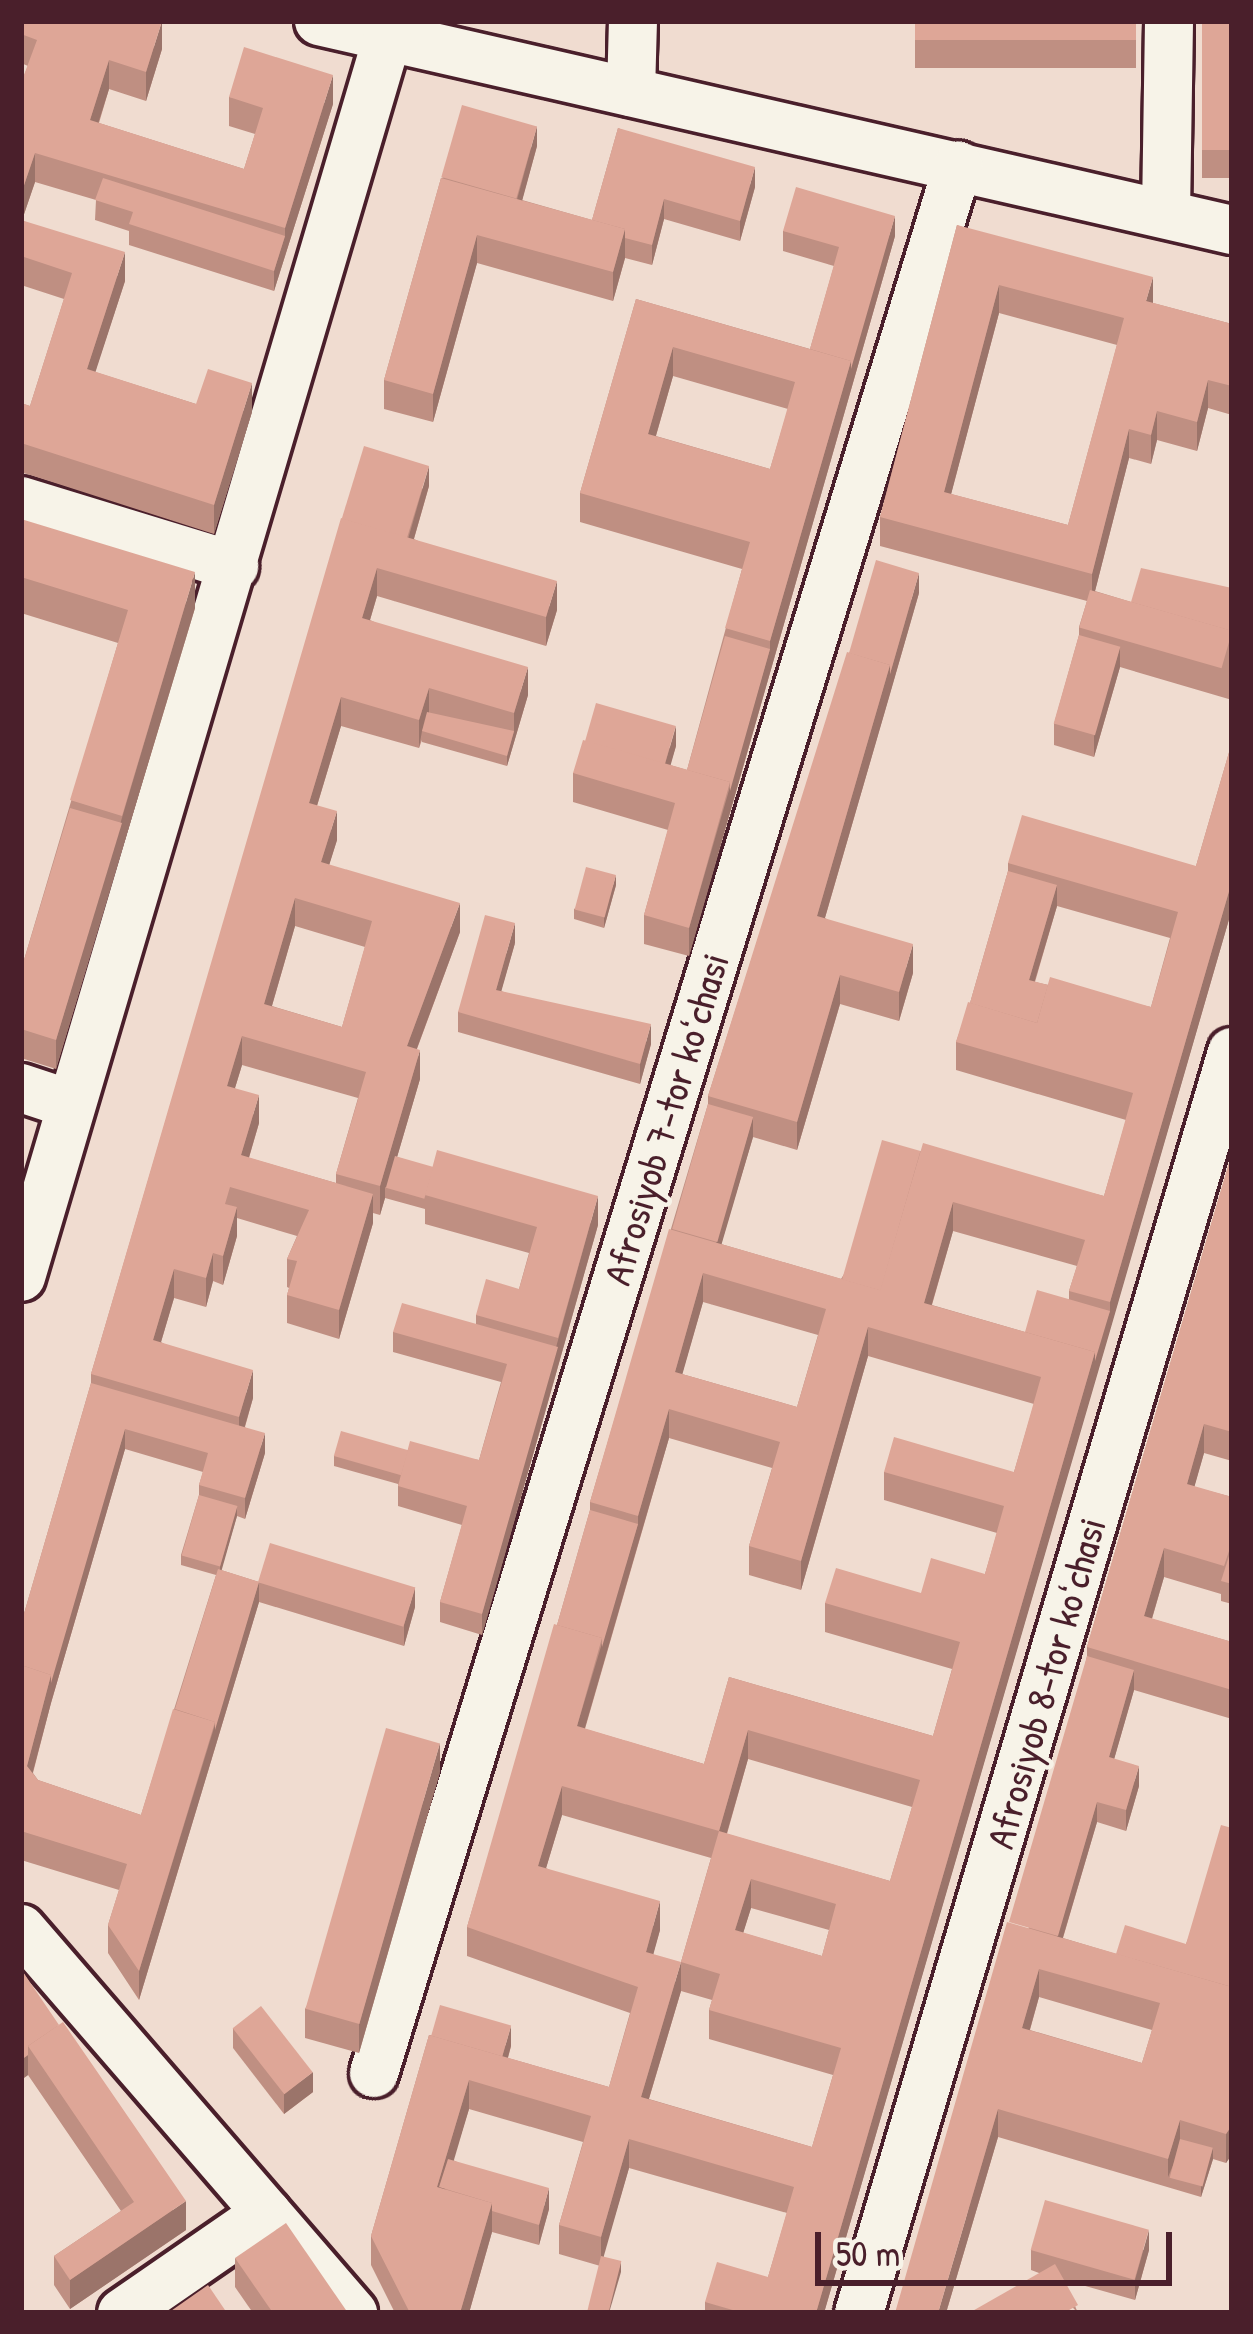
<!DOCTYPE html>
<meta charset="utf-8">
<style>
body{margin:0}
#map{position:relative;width:1253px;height:2334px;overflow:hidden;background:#f0dcd0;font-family:"Patrick Hand",sans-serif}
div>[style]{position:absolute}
.roads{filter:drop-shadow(3px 0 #4a1f2b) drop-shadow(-3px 0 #4a1f2b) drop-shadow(0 3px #4a1f2b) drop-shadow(0 -3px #4a1f2b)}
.minor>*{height:48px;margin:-24px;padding:0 24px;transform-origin:24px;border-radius:24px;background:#f7f3e8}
.wall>*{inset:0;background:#bf8f82;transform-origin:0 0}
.shaded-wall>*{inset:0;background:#9b746a}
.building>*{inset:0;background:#dea697;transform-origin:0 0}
span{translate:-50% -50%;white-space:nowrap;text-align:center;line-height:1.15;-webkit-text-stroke:9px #f7f3e8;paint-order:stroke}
.street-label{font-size:39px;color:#4a1f2b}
.frame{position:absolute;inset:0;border:24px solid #4a1f2b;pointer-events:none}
.scale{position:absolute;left:815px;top:2232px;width:357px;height:54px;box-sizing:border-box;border:6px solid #4a1f2b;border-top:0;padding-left:15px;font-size:36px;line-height:42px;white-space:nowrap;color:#4a1f2b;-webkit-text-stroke:9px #f7f3e8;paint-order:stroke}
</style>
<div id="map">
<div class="roads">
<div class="minor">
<div style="left:319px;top:21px;width:937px;rotate:12.89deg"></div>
<div style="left:631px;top:92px;width:71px;rotate:-88.4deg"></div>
<div style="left:1166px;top:213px;width:192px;rotate:-89.1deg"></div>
<div style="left:21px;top:501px;width:223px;rotate:17deg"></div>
<div style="left:21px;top:1088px;width:51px;rotate:18.4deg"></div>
<div style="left:21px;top:1277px;width:1291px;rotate:-73.53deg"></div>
<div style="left:21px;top:1929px;width:508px;rotate:49.15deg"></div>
<div style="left:374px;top:2073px;width:1995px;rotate:-72.98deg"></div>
<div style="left:122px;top:2313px;width:176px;rotate:-34.6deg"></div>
<div style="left:859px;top:2313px;width:1315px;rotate:-73.52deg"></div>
</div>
</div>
<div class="wall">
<div style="clip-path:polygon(21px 21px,162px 49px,146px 101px,109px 89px,99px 123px,244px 169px,255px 134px,229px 126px,229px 97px,333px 104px,274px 291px,129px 245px,129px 231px,95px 220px,96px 200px,35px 182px,22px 220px,125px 281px,95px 372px,196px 404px,252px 412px,214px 534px,21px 472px,21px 403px,30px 406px,64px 299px,21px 285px,21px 83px,28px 66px,21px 63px)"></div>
<div style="left:915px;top:21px;width:221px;height:47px"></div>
<div style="left:1202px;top:21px;width:30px;height:157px"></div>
<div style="clip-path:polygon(618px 128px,755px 187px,740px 241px,664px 219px,652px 265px,625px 258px,613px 301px,477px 263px,433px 422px,384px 409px,384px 380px,441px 178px,537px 146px,522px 200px,592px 220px)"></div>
<div style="clip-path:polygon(evenodd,957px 225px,1153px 303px,1232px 324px,1232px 415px,1208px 408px,1197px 451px,1157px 440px,1151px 464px,1129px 458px,1095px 591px,1131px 602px,1232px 588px,1232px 700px,1120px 667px,1094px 757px,1054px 745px,1054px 724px,1079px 635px,1079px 627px,1087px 601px,880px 546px,880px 517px,957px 225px,999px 313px,1117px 345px,1068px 525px,951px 494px,999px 313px)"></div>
<div style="clip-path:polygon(evenodd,783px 231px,895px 236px,689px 956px,644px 944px,644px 915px,668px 830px,573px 802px,573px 773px,676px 746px,670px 765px,687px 770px,742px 569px,580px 522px,580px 493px,636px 299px,810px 349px,834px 266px,783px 251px,783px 231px,673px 376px,788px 409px,770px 469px,656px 436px,673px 376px)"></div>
<div style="clip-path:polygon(evenodd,429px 486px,414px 539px,557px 610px,546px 646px,377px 596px,370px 620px,528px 695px,507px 766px,422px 742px,422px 740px,419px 748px,341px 726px,317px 806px,337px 840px,329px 865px,460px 932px,417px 1049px,420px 1079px,397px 1157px,598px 1225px,482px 1635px,440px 1622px,440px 1602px,462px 1525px,398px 1506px,398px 1484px,334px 1466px,334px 1456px,408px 1450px,479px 1460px,501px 1382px,393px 1352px,393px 1332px,476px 1324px,476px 1315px,519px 1289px,529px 1253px,425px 1224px,425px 1209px,385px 1198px,380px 1215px,373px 1213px,373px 1223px,339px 1339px,287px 1323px,287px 1295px,289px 1288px,287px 1287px,287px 1259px,297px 1236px,237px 1218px,237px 1236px,223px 1285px,213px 1281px,206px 1307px,174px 1298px,161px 1342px,253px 1398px,245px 1427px,265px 1453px,245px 1519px,237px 1516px,221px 1570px,259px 1582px,415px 1607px,404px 1646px,259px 1602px,139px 2000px,108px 1953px,108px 1925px,119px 1890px,21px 1860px,21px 1624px,91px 1383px,91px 1374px,343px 519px,429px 486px,295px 926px,365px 947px,342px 1027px,272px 1006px,295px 926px,429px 486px,242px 1065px,358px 1098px,336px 1174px,336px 1183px,249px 1158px,259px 1123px,235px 1088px,242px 1065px,429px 486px,125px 1449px,203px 1472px,199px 1485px,199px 1495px,181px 1555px,181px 1565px,216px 1575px,141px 1815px,38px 1780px,33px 1773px,51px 1703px,125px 1449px)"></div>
<div style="clip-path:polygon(21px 519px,195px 608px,56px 1069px,21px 1058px,21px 970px,118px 643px,21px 613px)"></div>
<div style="clip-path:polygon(evenodd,919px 593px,825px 918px,913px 973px,899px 1021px,840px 1004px,797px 1150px,753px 1137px,721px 1244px,841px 1279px,920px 1151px,1104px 1196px,1126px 1120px,956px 1070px,956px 1042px,970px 1003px,1008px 871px,1008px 863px,1196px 866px,1232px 742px,1232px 909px,824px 2313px,705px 2313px,705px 2302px,768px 2277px,787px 2213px,629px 2168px,603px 2256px,621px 2272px,559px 2254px,559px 2225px,583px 2142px,469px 2109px,453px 2160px,549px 2209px,539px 2245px,492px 2232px,469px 2313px,395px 2313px,371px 2265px,371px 2236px,429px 2035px,511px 2046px,508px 2058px,609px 2087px,630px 2013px,467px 1956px,467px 1927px,557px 1625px,590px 1510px,590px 1502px,708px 1104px,708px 1096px,849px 653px,919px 593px,1057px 906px,1170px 938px,1151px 1007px,1035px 982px,1057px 906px,919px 593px,953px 1231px,1077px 1266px,1069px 1291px,1069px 1299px,1025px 1332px,932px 1305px,953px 1231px,919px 593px,703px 1302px,818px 1335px,797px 1407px,682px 1374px,703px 1302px,919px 593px,868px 1356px,1034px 1404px,1014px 1472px,884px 1472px,884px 1500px,997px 1533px,985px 1574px,921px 1593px,825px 1603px,825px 1632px,952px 1669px,933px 1736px,729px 1677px,704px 1764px,585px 1729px,669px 1438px,772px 1468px,749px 1546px,749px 1575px,801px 1590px,868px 1356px,919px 593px,748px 1759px,912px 1807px,890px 1881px,727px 1834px,748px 1759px,919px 593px,562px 1815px,711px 1858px,681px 1962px,681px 1991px,712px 2000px,709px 2010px,709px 2039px,833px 2075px,812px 2147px,649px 2099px,681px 1991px,653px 1954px,660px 1930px,546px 1868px,562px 1815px,919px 593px,751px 1908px,829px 1930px,822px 1956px,743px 1933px,751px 1908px)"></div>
<div style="clip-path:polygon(616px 885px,604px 928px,574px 919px,574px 909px)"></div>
<div style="clip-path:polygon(515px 943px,501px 991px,651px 1044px,640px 1084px,458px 1032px,458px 1012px)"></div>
<div style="clip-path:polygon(evenodd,1232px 1153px,1232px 1461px,1204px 1453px,1194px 1487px,1232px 1497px,1232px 1604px,1221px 1601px,1221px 1594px,1164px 1577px,1152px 1619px,1232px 1642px,1232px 1719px,1134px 1690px,1114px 1759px,1139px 1786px,1126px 1831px,1097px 1822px,1063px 1938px,1116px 1954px,1186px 1944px,1232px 1828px,1232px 2154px,1226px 2163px,1213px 2159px,1201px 2197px,998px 2137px,946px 2313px,1087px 1656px,1087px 1647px,1232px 1153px,1039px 1997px,1152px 2030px,1142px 2063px,1030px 2030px,1039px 1997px)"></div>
<div style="clip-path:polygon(440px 1772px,359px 2053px,305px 2038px,305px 2009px)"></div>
<div style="clip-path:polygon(21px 1969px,186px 2230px,70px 2309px,54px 2285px,54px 2256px,121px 2211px,28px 2075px,21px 2080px)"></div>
<div style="clip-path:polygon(233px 2028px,313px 2092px,284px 2114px,233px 2048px)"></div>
<div style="clip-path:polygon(1031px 2250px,1149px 2250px,1135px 2300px,1064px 2280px,1078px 2313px,1039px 2273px,1031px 2270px)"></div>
<div style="clip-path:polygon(235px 2258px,348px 2313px,253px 2313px,235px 2287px)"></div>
</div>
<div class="shaded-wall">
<div style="clip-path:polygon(162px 21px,162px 49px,146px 101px,146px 72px)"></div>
<div style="clip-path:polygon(109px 60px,109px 89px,90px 149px,90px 120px)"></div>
<div style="clip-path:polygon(333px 75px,333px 104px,274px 291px,274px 271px,285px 236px,285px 228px)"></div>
<div style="clip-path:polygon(537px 126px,537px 146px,515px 227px,515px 207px)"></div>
<div style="clip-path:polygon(35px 153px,35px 182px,21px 223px,21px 194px)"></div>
<div style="clip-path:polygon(755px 167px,755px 187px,740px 241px,740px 221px)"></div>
<div style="clip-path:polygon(664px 199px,664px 219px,652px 265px,652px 245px)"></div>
<div style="clip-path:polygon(895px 216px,895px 236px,689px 956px,689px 928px,770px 649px,770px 641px,851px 361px)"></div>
<div style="clip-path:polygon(625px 229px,625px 258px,613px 301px,613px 272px)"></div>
<div style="clip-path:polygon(477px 235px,477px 263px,433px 422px,433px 394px)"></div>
<div style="clip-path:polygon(125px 252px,125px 281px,87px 398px,87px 369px)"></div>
<div style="clip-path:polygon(1153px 277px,1153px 306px,1146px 301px)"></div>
<div style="clip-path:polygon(999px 285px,999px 313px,944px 521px,944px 492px)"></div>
<div style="clip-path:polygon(673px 347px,673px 376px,648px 463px,648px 434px)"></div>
<div style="clip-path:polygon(1208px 380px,1208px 408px,1197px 451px,1197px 422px)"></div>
<div style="clip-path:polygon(252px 383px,252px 412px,214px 534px,214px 505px)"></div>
<div style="clip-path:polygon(1157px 411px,1157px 440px,1151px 464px,1151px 435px)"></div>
<div style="clip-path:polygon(1129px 429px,1129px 458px,1092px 603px,1092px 574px)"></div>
<div style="clip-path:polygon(429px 466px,429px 486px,406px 566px,406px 546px)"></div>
<div style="clip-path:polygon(377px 568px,377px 596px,362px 647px,362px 618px)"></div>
<div style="clip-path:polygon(195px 572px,195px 608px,56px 1069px,56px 1040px)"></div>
<div style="clip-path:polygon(919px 573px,919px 593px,890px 694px,890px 674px)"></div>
<div style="clip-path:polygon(557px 581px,557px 610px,546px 646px,546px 617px)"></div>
<div style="clip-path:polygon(1120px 647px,1120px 667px,1094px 757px,1094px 736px)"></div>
<div style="clip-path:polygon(890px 665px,890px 694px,817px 945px,817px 916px)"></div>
<div style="clip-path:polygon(528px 667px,528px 695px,507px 766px,507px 756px,514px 731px,514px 713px)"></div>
<div style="clip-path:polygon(429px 688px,429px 717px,422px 731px,419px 748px,419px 720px)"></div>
<div style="clip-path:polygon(341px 697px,341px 726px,309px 832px,309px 803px)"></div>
<div style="clip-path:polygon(676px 726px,676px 746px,663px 792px,663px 771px)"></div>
<div style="clip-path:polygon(337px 811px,337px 840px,321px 891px,321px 862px)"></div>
<div style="clip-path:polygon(616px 875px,616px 885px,604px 928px,604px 917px)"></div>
<div style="clip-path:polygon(1232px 881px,1232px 909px,1110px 1331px,824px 2313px,816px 2313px,1095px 1352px,1110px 1311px,1110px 1302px)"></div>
<div style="clip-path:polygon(1057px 885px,1057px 906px,1029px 1000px,1029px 980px)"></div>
<div style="clip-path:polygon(295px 898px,295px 926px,264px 1033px,264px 1004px)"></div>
<div style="clip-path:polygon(460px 903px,460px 932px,407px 1075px,407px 1046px)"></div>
<div style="clip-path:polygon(515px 923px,515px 943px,496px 1010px,496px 990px)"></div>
<div style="clip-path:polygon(913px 944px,913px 973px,899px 1021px,899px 992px)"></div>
<div style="clip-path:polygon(840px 975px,840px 1004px,797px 1150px,797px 1122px)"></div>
<div style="clip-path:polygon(651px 1024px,651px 1044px,640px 1084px,640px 1064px)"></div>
<div style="clip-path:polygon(242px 1036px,242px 1065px,227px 1114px,227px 1086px)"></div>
<div style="clip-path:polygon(420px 1050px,420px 1079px,388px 1188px,385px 1187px,385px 1198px,380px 1215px,380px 1186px)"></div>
<div style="clip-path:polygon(259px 1095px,259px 1123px,241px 1184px,241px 1155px)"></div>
<div style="clip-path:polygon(753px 1117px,753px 1137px,714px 1270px,714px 1250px)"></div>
<div style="clip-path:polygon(373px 1194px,373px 1223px,339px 1339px,339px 1310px)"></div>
<div style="clip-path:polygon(598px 1196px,598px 1225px,482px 1635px,482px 1614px)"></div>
<div style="clip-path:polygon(953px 1202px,953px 1231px,924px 1331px,924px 1303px)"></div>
<div style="clip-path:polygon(237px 1207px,237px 1236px,223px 1285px,223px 1256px)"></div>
<div style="clip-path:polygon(213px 1253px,213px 1281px,206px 1307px,206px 1278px)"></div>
<div style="clip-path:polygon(174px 1269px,174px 1298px,153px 1369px,153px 1340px)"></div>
<div style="clip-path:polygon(703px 1273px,703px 1302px,675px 1400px,675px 1372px)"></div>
<div style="clip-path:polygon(868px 1327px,868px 1356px,801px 1590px,801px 1561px)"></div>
<div style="clip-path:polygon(253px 1370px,253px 1398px,239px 1446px,239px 1417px)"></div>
<div style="clip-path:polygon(669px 1409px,669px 1438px,638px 1544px,638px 1516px)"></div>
<div style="clip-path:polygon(1204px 1424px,1204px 1453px,1187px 1513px,1187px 1484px)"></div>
<div style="clip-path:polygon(125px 1429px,125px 1449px,51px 1703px,27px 1794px,27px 1766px,51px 1675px)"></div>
<div style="clip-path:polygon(265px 1433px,265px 1453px,245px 1519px,245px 1498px)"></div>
<div style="clip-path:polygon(237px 1506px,237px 1516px,220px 1576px,220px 1566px)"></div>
<div style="clip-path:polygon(638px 1524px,638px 1544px,577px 1755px,577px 1726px)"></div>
<div style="clip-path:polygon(1164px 1548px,1164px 1577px,1144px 1645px,1144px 1616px)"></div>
<div style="clip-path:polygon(259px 1582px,259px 1602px,139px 2000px,139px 1971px)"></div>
<div style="clip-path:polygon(415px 1587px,415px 1607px,404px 1646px,404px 1625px)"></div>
<div style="clip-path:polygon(1134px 1670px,1134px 1690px,1109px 1777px,1109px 1757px)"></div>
<div style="clip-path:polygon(748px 1730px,748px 1759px,719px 1860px,719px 1831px)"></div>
<div style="clip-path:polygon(440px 1743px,440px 1772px,359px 2053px,359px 2024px)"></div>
<div style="clip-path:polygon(1139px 1766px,1139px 1786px,1126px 1831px,1126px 1810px)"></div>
<div style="clip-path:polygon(562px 1786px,562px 1815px,538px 1895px,538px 1866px)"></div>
<div style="clip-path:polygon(1097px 1802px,1097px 1822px,1055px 1964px,1055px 1944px)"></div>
<div style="clip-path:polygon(751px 1879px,751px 1908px,735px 1959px,735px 1930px)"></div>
<div style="clip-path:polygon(660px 1901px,660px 1930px,646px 1981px,646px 1952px)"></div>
<div style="clip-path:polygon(681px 1962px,681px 1991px,641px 2125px,641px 2097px)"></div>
<div style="clip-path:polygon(1039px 1969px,1039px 1997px,1022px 2057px,1022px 2028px)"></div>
<div style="clip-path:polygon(511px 2026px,511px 2046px,500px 2085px,500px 2064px)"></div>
<div style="clip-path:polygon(28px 2055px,28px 2075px,21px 2080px,21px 2060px)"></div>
<div style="clip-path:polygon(313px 2072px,313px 2092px,284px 2114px,284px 2094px)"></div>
<div style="clip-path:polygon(469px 2080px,469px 2109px,443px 2197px,437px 2187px)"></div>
<div style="clip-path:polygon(998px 2109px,998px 2137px,946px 2313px,938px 2313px)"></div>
<div style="clip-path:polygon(1180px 2120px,1180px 2149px,1168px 2177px,1168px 2159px)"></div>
<div style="clip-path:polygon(1232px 2125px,1232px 2154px,1226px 2163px,1226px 2134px)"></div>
<div style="clip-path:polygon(629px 2139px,629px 2168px,601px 2266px,601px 2237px)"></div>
<div style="clip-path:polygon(1213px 2148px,1213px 2159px,1201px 2197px,1201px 2186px)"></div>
<div style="clip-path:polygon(549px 2188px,549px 2209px,539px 2245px,539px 2225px)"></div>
<div style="clip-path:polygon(186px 2201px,186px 2230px,70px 2309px,70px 2280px)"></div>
<div style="clip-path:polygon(492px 2203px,492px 2232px,469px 2313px,460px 2313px)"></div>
<div style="clip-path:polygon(1149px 2230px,1149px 2250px,1135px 2300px,1135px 2280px)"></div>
<div style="clip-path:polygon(621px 2261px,621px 2272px,609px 2313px,606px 2313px)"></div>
</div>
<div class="building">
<div style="clip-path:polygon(21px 21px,162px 21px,146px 72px,109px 60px,90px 120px,244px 169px,263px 108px,229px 97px,244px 47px,333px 75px,285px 228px,35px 153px,21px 194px,21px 83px,37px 40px,21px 34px)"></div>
<div style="left:915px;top:21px;width:221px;height:19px"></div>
<div style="left:1202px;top:21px;width:30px;height:129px"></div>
<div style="left:462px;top:105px;width:78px;height:75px;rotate:16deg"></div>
<div style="clip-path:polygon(618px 128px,755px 167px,740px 221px,664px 199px,652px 245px,625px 238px,625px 229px,592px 220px)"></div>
<div style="clip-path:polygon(103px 178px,285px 236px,274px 271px,129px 224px,133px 212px,95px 200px)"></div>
<div style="clip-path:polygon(441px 178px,625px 229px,613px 272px,477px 235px,433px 394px,384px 380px)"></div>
<div style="clip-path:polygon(796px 187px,895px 216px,851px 369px,851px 361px,810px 349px,839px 247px,783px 231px)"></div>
<div style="clip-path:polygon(21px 220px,125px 252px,87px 369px,196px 404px,208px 369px,252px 383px,214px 505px,21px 443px,21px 403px,30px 406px,72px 273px,21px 256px)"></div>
<div style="clip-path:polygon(evenodd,957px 225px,1153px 277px,1146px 301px,1232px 324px,1232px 386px,1208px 380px,1197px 422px,1157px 411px,1151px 435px,1129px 429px,1092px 574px,880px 517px,957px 225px,999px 285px,1124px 318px,1068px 525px,944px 492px,999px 285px)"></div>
<div style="clip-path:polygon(evenodd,636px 299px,851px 361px,770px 641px,725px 628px,750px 542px,580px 493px,636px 299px,673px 347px,795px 382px,770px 469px,648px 434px,673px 347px)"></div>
<div style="left:364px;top:446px;width:68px;height:76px;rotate:17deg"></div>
<div style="clip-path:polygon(evenodd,341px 518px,557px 581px,546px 617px,377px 568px,362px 618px,528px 667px,514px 713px,429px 688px,419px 720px,341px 697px,309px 803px,337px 811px,321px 862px,460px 903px,407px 1046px,420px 1050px,380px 1186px,336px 1174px,366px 1072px,242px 1036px,227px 1086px,259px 1095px,241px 1155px,373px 1194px,339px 1310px,287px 1295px,297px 1261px,287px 1259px,309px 1210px,230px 1187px,225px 1204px,237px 1207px,223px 1256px,213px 1253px,206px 1278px,174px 1269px,153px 1340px,253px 1370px,239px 1417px,91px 1374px,341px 518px,295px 898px,372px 921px,342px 1027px,264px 1004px,295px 898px)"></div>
<div style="clip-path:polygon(21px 519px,195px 572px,122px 816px,70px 800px,128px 610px,21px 577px)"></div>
<div style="clip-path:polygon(876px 560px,919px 573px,890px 674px,890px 665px,849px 653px)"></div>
<div style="clip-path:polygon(1141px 568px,1232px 588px,1232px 631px,1131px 602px)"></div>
<div style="left:1090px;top:590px;width:148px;height:39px;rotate:16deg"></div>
<div style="left:1079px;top:635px;width:43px;height:92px;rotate:16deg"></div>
<div style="clip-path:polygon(725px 636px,770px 649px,730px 791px,730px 782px,687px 770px)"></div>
<div style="clip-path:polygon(847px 652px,890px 665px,817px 916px,913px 944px,899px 992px,840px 975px,797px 1122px,708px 1096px)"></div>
<div style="left:596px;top:703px;width:83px;height:40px;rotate:16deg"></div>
<div style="clip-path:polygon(427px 712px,514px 731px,507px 756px,422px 731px)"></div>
<div style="clip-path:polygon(583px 740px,730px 782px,689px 928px,644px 915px,675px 803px,573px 773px)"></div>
<div style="clip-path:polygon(evenodd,1232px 742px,1232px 881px,1110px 1302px,1069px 1291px,1085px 1240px,953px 1202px,924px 1303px,1095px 1352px,816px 2313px,743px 2313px,705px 2302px,717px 2262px,768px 2277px,794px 2187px,629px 2139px,601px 2237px,559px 2225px,591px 2116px,469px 2080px,437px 2187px,492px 2203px,460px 2313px,410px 2313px,371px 2236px,429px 2035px,609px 2087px,638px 1987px,467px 1927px,554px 1624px,602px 1638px,577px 1726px,704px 1764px,729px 1677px,933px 1736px,960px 1642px,825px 1603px,836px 1568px,921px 1593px,931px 1558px,985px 1574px,1004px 1506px,884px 1472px,894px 1437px,1014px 1472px,1041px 1377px,868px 1327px,801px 1561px,749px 1546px,780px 1442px,669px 1409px,638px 1516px,590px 1502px,669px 1229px,880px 1290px,923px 1143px,1104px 1196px,1133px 1093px,956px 1042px,968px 1002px,1037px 1023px,1050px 977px,1151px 1007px,1178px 912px,1008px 863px,1022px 815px,1196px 866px,1232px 742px,703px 1273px,826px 1309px,797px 1407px,675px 1372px,703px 1273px,1232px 742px,748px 1730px,920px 1780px,890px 1881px,719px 1831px,681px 1962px,720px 1974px,709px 2010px,841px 2048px,812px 2147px,641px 2097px,681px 1962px,646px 1952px,660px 1901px,538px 1866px,562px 1786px,719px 1831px,748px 1730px,1232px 742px,751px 1879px,836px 1904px,822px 1956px,735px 1930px,751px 1879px)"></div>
<div style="clip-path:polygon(70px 808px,122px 823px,56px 1040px,21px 1029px,21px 970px)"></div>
<div style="left:586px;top:867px;width:31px;height:44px;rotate:15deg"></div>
<div style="clip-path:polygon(1008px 871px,1057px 885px,1029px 980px,1048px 985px,1037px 1023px,970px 1003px)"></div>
<div style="clip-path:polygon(485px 915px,515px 923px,496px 990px,651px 1024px,640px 1064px,458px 1012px)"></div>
<div style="left:708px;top:1104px;width:47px;height:130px;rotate:16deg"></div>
<div style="left:882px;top:1140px;width:40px;height:145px;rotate:16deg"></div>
<div style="clip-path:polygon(437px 1150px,598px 1196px,558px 1338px,476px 1315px,486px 1279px,519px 1289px,537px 1227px,425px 1195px)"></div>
<div style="clip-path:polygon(1232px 1153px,1232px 1432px,1204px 1424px,1187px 1484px,1232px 1497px,1232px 1542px,1224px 1566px,1164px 1548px,1144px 1616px,1232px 1642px,1232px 1690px,1087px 1647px)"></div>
<div style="left:395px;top:1156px;width:40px;height:33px;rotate:16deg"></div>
<div style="clip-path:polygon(1037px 1290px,1110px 1311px,1095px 1361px,1095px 1352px,1025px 1332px)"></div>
<div style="clip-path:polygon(402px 1303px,558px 1347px,482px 1614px,440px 1602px,467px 1506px,398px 1486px,410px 1441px,479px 1460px,507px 1364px,393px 1332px)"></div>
<div style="clip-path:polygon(91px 1383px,265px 1433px,245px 1498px,199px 1485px,208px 1453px,125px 1429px,51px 1683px,51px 1675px,21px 1665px,21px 1624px)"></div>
<div style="left:341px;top:1431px;width:70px;height:26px;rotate:16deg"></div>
<div style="left:199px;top:1495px;width:40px;height:63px;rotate:16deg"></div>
<div style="clip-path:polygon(590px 1510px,638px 1524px,602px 1647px,602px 1638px,557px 1625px)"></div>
<div style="left:270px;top:1543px;width:152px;height:41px;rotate:17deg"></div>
<div style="clip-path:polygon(1231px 1550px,1232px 1550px,1232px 1584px,1221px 1581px)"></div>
<div style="clip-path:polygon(218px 1569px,259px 1582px,215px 1730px,215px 1722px,175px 1709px)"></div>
<div style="clip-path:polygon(1087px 1656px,1134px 1670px,1109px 1757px,1139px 1766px,1126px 1810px,1097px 1802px,1058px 1936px,1009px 1922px)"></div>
<div style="clip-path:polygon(21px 1665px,51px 1675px,27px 1766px,38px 1780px,141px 1815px,173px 1709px,215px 1722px,139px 1971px,108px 1925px,127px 1864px,21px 1831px)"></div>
<div style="left:386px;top:1728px;width:56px;height:292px;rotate:16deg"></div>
<div style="clip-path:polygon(1221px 1825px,1232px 1828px,1232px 1950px,1230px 1955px,1232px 1955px,1232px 1987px,1116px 1954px,1125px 1925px,1186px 1944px)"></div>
<div style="clip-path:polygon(evenodd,1007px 1922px,1232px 1987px,1232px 2125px,1226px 2134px,1180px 2120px,1168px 2159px,998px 2109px,938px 2313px,895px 2313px,1007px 1922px,1039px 1969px,1160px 2003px,1142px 2063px,1022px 2028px,1039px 1969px)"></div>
<div style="clip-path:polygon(21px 1969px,59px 2025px,28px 2046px,28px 2055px,21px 2060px)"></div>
<div style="left:440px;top:2005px;width:74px;height:32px;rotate:16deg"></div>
<div style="left:261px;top:2006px;width:84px;height:36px;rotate:52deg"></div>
<div style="clip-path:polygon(63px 2022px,186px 2201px,70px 2280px,54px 2256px,134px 2202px,28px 2046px)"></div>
<div style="left:1180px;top:2139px;width:34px;height:40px;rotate:15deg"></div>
<div style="clip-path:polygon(448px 2159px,549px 2188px,539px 2225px,492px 2211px,492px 2203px,439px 2187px)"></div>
<div style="left:1045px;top:2200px;width:108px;height:52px;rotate:16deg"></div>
<div style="clip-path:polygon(286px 2223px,348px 2313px,273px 2313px,235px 2258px)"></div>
<div style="left:601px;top:2256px;width:21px;height:59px;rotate:14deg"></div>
<div style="clip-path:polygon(1055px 2264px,1078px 2305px,1064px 2313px,969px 2313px)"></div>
<div style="clip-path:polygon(208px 2285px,227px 2313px,168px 2313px)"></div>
</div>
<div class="street-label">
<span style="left:666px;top:1119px;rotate:-73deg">Afrosiyob 7-tor koʻchasi</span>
<span style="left:1046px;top:1683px;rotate:-74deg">Afrosiyob 8-tor koʻchasi</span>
</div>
<div class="frame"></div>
<div class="scale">50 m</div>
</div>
